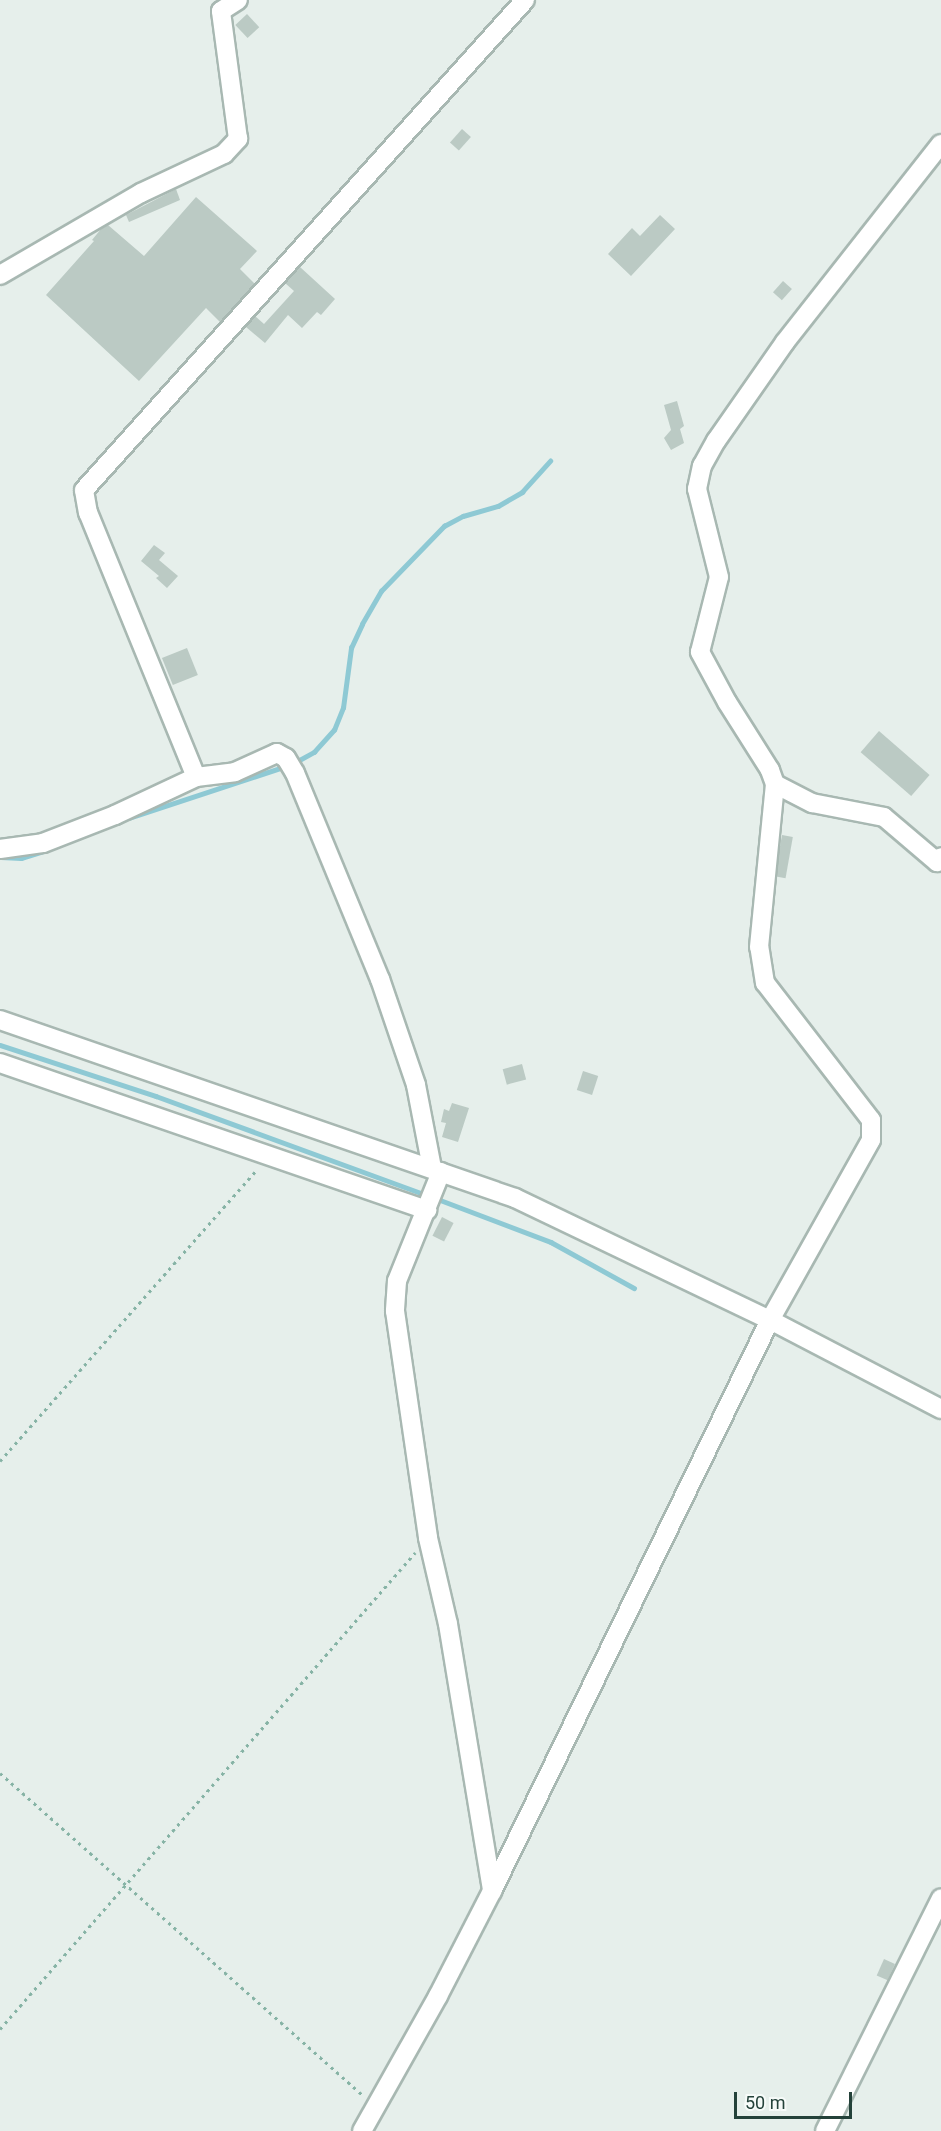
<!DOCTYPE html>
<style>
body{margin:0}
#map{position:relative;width:941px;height:2131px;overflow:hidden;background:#e6efeb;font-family:Roboto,sans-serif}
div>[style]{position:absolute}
.stream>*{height:4.5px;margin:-2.25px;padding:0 2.25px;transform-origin:2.25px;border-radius:2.25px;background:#8ec9d4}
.building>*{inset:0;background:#bbcac4;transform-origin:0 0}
.path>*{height:3px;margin-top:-1.5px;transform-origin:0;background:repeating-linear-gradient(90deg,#86b3a5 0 3px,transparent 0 7.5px)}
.roads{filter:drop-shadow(2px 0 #a8b8b2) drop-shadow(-2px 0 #a8b8b2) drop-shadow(0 2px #a8b8b2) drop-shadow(0 -2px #a8b8b2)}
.minor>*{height:18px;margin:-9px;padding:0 9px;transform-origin:9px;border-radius:9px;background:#fff}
span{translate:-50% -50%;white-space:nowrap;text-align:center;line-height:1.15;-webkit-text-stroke:6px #f7fbf9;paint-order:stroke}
.scale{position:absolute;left:734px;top:2092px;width:118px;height:27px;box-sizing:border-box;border:3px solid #24423a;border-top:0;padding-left:8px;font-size:18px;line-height:21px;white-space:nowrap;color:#24423a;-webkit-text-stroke:4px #f7fbf9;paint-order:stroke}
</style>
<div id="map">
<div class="stream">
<div style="left:294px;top:763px;width:23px;rotate:-29deg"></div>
<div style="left:314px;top:752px;width:30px;rotate:-48deg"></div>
<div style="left:334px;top:730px;width:24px;rotate:-68deg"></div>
<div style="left:343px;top:708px;width:61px;rotate:-82.4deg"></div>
<div style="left:351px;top:648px;width:26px;rotate:-65deg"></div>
<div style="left:362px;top:624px;width:38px;rotate:-60deg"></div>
<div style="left:381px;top:591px;width:91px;rotate:-45.9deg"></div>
<div style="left:444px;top:526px;width:21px;rotate:-28deg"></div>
<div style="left:463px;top:516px;width:36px;rotate:-16deg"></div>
<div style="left:498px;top:506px;width:28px;rotate:-30deg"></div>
<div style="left:522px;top:492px;width:42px;rotate:-47.9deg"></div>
<div style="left:129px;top:818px;width:165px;rotate:-18.3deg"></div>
<div style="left:1px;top:857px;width:20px;rotate:3deg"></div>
<div style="left:21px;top:858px;width:28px;rotate:-17deg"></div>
<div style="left:0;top:1045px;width:164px;rotate:18.1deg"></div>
<div style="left:156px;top:1096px;width:289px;rotate:20.1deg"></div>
<div style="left:435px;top:1198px;width:124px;rotate:20.8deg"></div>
<div style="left:551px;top:1242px;width:95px;rotate:29deg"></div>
</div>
<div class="building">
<div style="left:247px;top:14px;width:18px;height:16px;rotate:47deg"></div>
<div style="left:462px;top:129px;width:12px;height:18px;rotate:42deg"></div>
<div style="clip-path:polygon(176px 189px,180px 200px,129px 222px,126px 215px)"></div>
<div style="clip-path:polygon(196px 197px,257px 251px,240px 269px,255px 284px,220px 322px,206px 308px,139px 381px,46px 295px,94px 241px,92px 240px,101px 229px,108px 225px,144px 256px)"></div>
<div style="clip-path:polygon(660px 215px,675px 229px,631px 276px,608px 254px,632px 228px,640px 236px)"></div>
<div style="clip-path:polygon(300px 267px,335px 299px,321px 315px,317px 312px,302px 328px,288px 315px,265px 343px,246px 327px,255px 316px,264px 324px,294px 291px,285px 283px)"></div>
<div style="left:783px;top:281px;width:12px;height:15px;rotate:42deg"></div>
<div style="clip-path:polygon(677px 401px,684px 426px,680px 429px,684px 443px,671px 450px,664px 438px,671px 430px,664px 405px)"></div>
<div style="clip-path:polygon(154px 545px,165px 553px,159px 560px,178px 576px,167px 588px,156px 578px,159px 576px,141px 561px)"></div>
<div style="left:187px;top:648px;width:29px;height:27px;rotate:68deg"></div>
<div style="left:879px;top:731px;width:67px;height:28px;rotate:41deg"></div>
<div style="left:782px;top:835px;width:11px;height:42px;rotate:10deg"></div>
<div style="left:522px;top:1064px;width:16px;height:20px;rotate:75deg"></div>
<div style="left:583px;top:1071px;width:16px;height:20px;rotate:18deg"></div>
<div style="clip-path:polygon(452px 1103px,469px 1108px,458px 1142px,442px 1137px,446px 1123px,441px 1122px,444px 1109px,449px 1111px)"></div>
<div style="left:442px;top:1217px;width:13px;height:21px;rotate:27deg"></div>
<div style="left:884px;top:1959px;width:12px;height:18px;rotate:24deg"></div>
</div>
<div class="path">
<div style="left:0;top:1461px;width:388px;rotate:-48.6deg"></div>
<div style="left:0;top:1773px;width:485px;rotate:41.6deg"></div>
<div style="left:0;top:2029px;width:632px;rotate:-48.92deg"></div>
</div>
<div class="roads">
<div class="minor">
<div style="left:0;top:275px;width:163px;rotate:-30.2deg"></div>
<div style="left:141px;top:193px;width:92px;rotate:-25.2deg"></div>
<div style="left:224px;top:154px;width:21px;rotate:-47deg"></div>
<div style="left:238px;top:139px;width:129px;rotate:-97.6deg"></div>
<div style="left:221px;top:11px;width:20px;rotate:-33deg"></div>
<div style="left:196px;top:777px;width:285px;rotate:-112.2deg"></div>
<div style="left:88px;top:513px;width:23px;rotate:-100deg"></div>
<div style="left:84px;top:490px;width:659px;rotate:-48.01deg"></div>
<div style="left:775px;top:784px;width:42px;rotate:27.2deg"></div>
<div style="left:812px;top:803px;width:73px;rotate:11deg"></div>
<div style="left:884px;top:817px;width:70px;rotate:40.3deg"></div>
<div style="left:937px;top:862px;width:6px;rotate:-51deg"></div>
<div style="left:0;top:849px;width:43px;rotate:-7.9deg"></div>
<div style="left:43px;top:843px;width:77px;rotate:-21.3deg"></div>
<div style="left:115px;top:815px;width:89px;rotate:-25.1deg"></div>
<div style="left:196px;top:777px;width:39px;rotate:-7deg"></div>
<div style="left:235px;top:772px;width:46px;rotate:-24.3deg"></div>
<div style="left:277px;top:753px;width:10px;rotate:29deg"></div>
<div style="left:286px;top:758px;width:17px;rotate:59deg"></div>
<div style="left:295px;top:773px;width:223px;rotate:67.6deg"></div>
<div style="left:380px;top:979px;width:112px;rotate:71.2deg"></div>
<div style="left:416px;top:1085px;width:85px;rotate:79.1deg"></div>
<div style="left:0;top:1020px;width:545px;rotate:19.07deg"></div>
<div style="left:515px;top:1198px;width:283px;rotate:25.6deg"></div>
<div style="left:770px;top:1320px;width:193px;rotate:27.5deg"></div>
<div style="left:0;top:1063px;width:452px;rotate:19deg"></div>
<div style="left:441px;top:1172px;width:118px;rotate:112deg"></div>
<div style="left:397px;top:1281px;width:30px;rotate:94deg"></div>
<div style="left:395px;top:1311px;width:229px;rotate:81.7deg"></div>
<div style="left:428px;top:1538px;width:88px;rotate:76.9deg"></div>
<div style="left:448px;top:1624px;width:271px;rotate:80.6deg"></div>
<div style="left:362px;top:2131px;width:155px;rotate:-60.6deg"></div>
<div style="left:438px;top:1996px;width:118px;rotate:-62.8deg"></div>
<div style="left:492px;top:1891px;width:635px;rotate:-64.04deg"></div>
<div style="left:770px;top:1320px;width:206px;rotate:-60.7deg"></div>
<div style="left:871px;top:1140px;width:20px;rotate:-90deg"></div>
<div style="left:871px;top:1120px;width:173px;rotate:-127.7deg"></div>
<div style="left:765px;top:983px;width:36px;rotate:-99deg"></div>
<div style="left:759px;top:947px;width:164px;rotate:-84.4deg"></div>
<div style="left:775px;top:784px;width:15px;rotate:-110deg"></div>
<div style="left:770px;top:770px;width:80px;rotate:-122.3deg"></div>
<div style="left:727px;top:702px;width:57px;rotate:-118.4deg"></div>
<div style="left:700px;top:652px;width:77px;rotate:-75.8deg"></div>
<div style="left:719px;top:577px;width:91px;rotate:-104deg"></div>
<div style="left:697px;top:489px;width:24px;rotate:-78deg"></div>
<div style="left:702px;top:466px;width:29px;rotate:-61deg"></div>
<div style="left:716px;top:441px;width:121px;rotate:-55.1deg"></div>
<div style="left:785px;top:342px;width:252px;rotate:-51.8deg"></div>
<div style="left:825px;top:2131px;width:260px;rotate:-63.5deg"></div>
</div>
</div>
<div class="scale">50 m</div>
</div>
